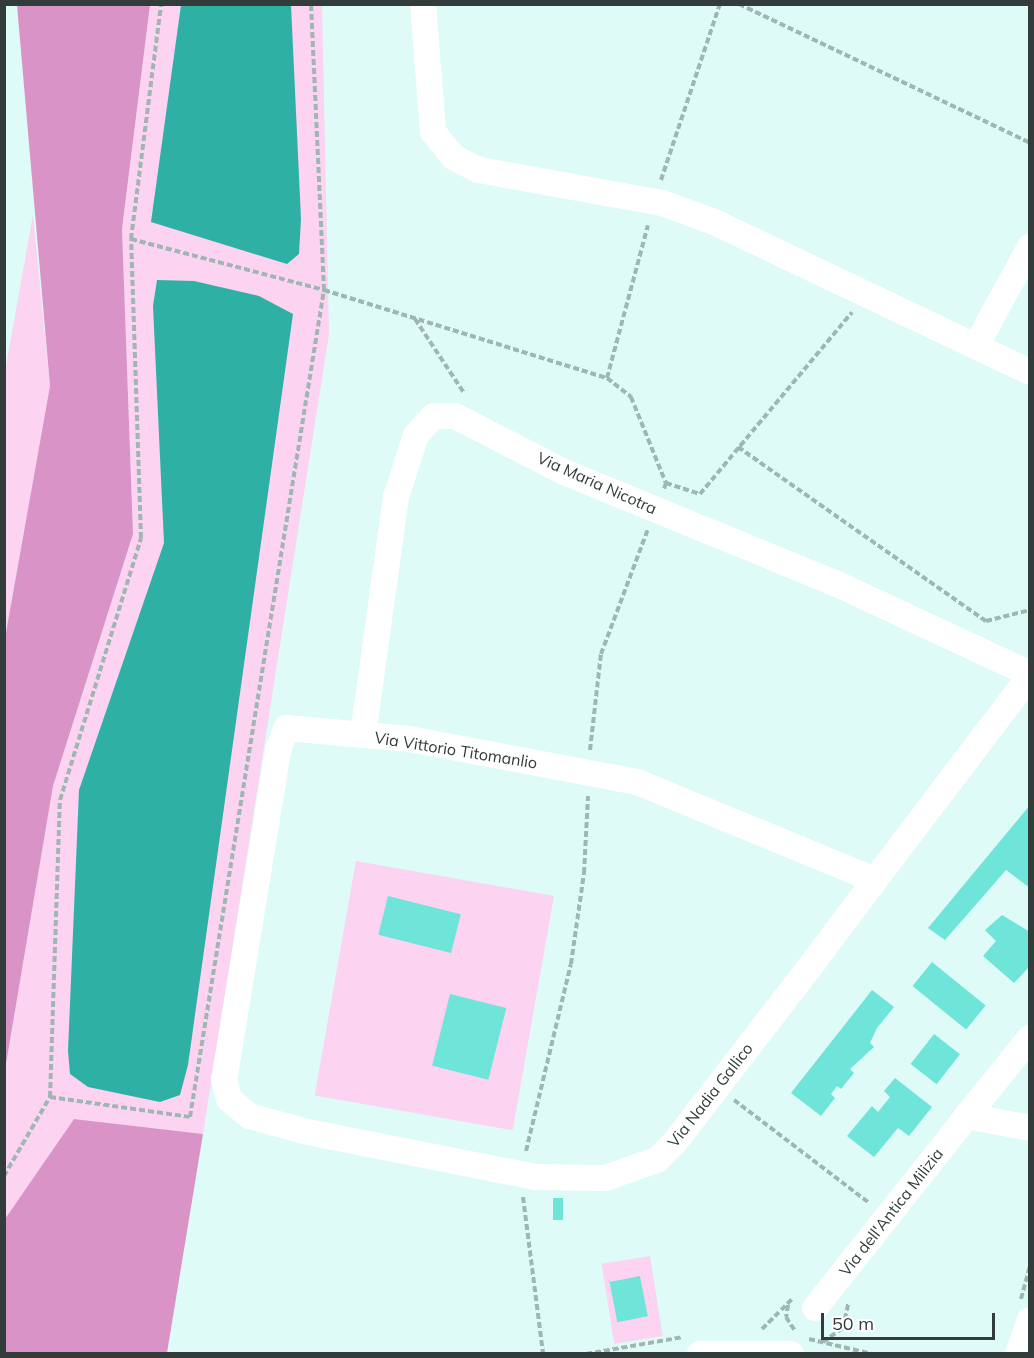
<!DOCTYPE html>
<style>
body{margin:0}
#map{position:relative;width:1034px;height:1358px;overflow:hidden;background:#defbf7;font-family:Mulish,sans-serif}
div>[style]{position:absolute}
.green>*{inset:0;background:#fcd3f0;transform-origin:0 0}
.forest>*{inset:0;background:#da93c7}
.water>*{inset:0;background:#2fb0a5}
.building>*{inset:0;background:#6fe5d9;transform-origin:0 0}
.path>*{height:4px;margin-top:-2px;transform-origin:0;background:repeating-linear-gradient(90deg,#9fb6b3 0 6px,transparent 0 9px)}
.street>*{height:26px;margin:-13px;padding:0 13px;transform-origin:13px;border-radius:13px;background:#fff}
span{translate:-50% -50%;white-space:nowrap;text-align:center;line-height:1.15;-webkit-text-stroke:6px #fff;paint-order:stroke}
.street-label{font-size:16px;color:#313c3b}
.frame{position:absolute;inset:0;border:6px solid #313c3b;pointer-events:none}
.scale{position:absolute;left:821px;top:1313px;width:174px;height:27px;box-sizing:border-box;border:3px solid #313c3b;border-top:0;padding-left:8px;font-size:18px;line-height:21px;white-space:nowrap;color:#313c3b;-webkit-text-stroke:4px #fff;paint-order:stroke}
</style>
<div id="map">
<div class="green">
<div style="clip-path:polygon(150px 5px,322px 5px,329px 334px,203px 1134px,74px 1119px,5px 1219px,5px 1070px,53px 786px,133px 534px,122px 229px)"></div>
<div style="clip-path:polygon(33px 215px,50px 386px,5px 638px,5px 372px)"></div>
<div style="left:356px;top:861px;width:201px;height:238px;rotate:10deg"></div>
<div style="left:650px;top:1256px;width:81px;height:49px;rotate:81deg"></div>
</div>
<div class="forest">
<div style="clip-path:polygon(17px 5px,150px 5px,122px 229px,133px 534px,53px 786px,5px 1070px,5px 638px,50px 386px)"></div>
<div style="clip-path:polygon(74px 1119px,203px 1134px,167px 1353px,5px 1353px,5px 1219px)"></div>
</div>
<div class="water">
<div style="clip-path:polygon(181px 5px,291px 5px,301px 219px,299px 254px,287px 264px,151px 222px)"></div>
<div style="clip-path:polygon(157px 280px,194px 281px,259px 296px,293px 314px,188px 1065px,180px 1095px,160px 1102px,88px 1087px,70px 1074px,68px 1051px,79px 790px,164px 543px,153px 306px)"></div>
</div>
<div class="building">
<div style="clip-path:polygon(1030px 805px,1030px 888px,1006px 870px,945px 940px,928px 928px)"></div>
<div style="left:388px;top:896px;width:75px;height:40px;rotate:14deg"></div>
<div style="clip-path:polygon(1002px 915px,1030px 932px,1030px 966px,1014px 983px,983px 956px,996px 941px,985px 930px)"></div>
<div style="left:932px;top:962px;width:69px;height:31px;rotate:39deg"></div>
<div style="clip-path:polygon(872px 990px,894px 1007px,877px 1028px,870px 1043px,874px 1047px,850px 1069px,854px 1073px,841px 1089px,837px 1086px,831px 1094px,835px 1098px,821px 1116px,791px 1093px)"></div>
<div style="left:450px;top:994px;width:58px;height:74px;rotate:14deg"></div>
<div style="left:934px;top:1034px;width:33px;height:38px;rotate:38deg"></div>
<div style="clip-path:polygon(895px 1078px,932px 1107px,909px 1136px,898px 1128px,874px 1157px,847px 1136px,872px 1106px,878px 1112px,890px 1097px,884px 1091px)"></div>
<div style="left:553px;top:1198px;width:10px;height:22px"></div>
<div style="left:640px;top:1276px;width:41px;height:31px;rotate:79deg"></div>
</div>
<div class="path">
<div style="left:739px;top:4px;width:322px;rotate:25.5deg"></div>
<div style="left:661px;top:180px;width:186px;rotate:-71.5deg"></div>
<div style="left:131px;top:239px;width:237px;rotate:-82.7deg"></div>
<div style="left:415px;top:319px;width:89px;rotate:56.5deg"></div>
<div style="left:607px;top:378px;width:158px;rotate:-75deg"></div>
<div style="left:738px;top:447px;width:303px;rotate:35.1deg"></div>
<div style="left:986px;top:621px;width:45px;rotate:-14deg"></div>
<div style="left:666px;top:483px;width:36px;rotate:18deg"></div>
<div style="left:700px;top:494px;width:237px;rotate:-50.1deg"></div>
<div style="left:590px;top:750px;width:97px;rotate:-83.5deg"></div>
<div style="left:601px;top:654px;width:134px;rotate:-69.4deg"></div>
<div style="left:50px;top:1097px;width:297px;rotate:-88.1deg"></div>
<div style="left:60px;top:800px;width:274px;rotate:-72.8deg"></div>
<div style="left:141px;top:538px;width:299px;rotate:-91.9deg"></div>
<div style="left:131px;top:239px;width:200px;rotate:14.8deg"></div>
<div style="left:324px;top:290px;width:296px;rotate:17.3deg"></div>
<div style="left:607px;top:378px;width:31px;rotate:38deg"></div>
<div style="left:631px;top:397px;width:93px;rotate:67.9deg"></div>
<div style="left:666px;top:483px;width:6px;rotate:108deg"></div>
<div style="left:734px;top:1100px;width:170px;rotate:37.3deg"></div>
<div style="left:526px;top:1151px;width:192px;rotate:-76.5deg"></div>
<div style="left:571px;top:964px;width:92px;rotate:-81.9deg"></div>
<div style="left:584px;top:873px;width:77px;rotate:-87deg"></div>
<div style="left:4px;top:1176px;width:91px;rotate:-59.8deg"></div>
<div style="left:50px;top:1097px;width:141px;rotate:8.1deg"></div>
<div style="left:190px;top:1117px;width:838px;rotate:-80.8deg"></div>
<div style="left:324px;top:290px;width:286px;rotate:-92.6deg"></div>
<div style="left:523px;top:1197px;width:158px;rotate:82.7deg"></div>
<div style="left:1021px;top:1299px;width:35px;rotate:-75deg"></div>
<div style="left:788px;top:1305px;width:12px;rotate:99deg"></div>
<div style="left:786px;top:1317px;width:17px;rotate:57deg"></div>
<div style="left:762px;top:1329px;width:42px;rotate:-45deg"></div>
<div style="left:809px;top:1339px;width:65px;rotate:13.4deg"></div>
<div style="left:823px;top:1342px;width:24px;rotate:-35deg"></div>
<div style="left:843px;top:1328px;width:25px;rotate:-78deg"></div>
<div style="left:586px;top:1354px;width:98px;rotate:-9.9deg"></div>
</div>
<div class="street">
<div style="left:423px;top:4px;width:128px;rotate:85.5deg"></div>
<div style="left:433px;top:132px;width:32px;rotate:51deg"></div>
<div style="left:453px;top:157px;width:29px;rotate:27deg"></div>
<div style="left:479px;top:170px;width:186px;rotate:10.2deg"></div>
<div style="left:662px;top:203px;width:53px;rotate:19.8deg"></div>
<div style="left:712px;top:221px;width:352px;rotate:25.4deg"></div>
<div style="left:976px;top:346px;width:113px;rotate:-61.4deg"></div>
<div style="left:363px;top:735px;width:240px;rotate:-82.1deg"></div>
<div style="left:396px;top:497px;width:65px;rotate:-72.1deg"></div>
<div style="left:416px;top:435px;width:26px;rotate:-47deg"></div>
<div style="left:434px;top:416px;width:21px"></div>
<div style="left:455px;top:416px;width:123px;rotate:27.2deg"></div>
<div style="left:564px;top:472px;width:293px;rotate:22.3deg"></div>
<div style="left:835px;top:583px;width:215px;rotate:25deg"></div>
<div style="left:875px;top:880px;width:257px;rotate:-157.6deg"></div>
<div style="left:637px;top:782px;width:232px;rotate:-169.3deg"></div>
<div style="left:409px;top:739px;width:123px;rotate:-174.9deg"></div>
<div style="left:286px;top:728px;width:24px;rotate:109deg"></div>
<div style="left:278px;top:751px;width:332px;rotate:99.3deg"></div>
<div style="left:224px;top:1079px;width:21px;rotate:76deg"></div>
<div style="left:229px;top:1099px;width:26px;rotate:40deg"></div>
<div style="left:249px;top:1116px;width:61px;rotate:15.2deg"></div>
<div style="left:308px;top:1132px;width:231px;rotate:11.2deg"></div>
<div style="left:535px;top:1177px;width:70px;rotate:0.8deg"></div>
<div style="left:605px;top:1178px;width:55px;rotate:-19.1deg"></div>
<div style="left:657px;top:1160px;width:25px;rotate:-45deg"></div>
<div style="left:675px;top:1142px;width:230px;rotate:-52.4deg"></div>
<div style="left:815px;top:960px;width:100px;rotate:-53.1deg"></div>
<div style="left:875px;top:880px;width:256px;rotate:-52.8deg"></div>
<div style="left:967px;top:1116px;width:100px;rotate:-51.1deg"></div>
<div style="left:815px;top:1308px;width:245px;rotate:-51.6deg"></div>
<div style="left:967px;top:1116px;width:64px;rotate:10.8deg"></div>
<div style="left:700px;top:1354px;width:91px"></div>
<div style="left:1018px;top:1354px;width:36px;rotate:-71deg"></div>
</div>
<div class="street-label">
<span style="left:597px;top:483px;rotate:24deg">Via Maria Nicotra</span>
<span style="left:456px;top:750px;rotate:9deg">Via Vittorio Titomanlio</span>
<span style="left:710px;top:1095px;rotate:-52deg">Via Nadia Gallico</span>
<span style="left:891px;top:1212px;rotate:-52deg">Via dell'Antica Milizia</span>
</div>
<div class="frame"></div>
<div class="scale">50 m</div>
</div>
